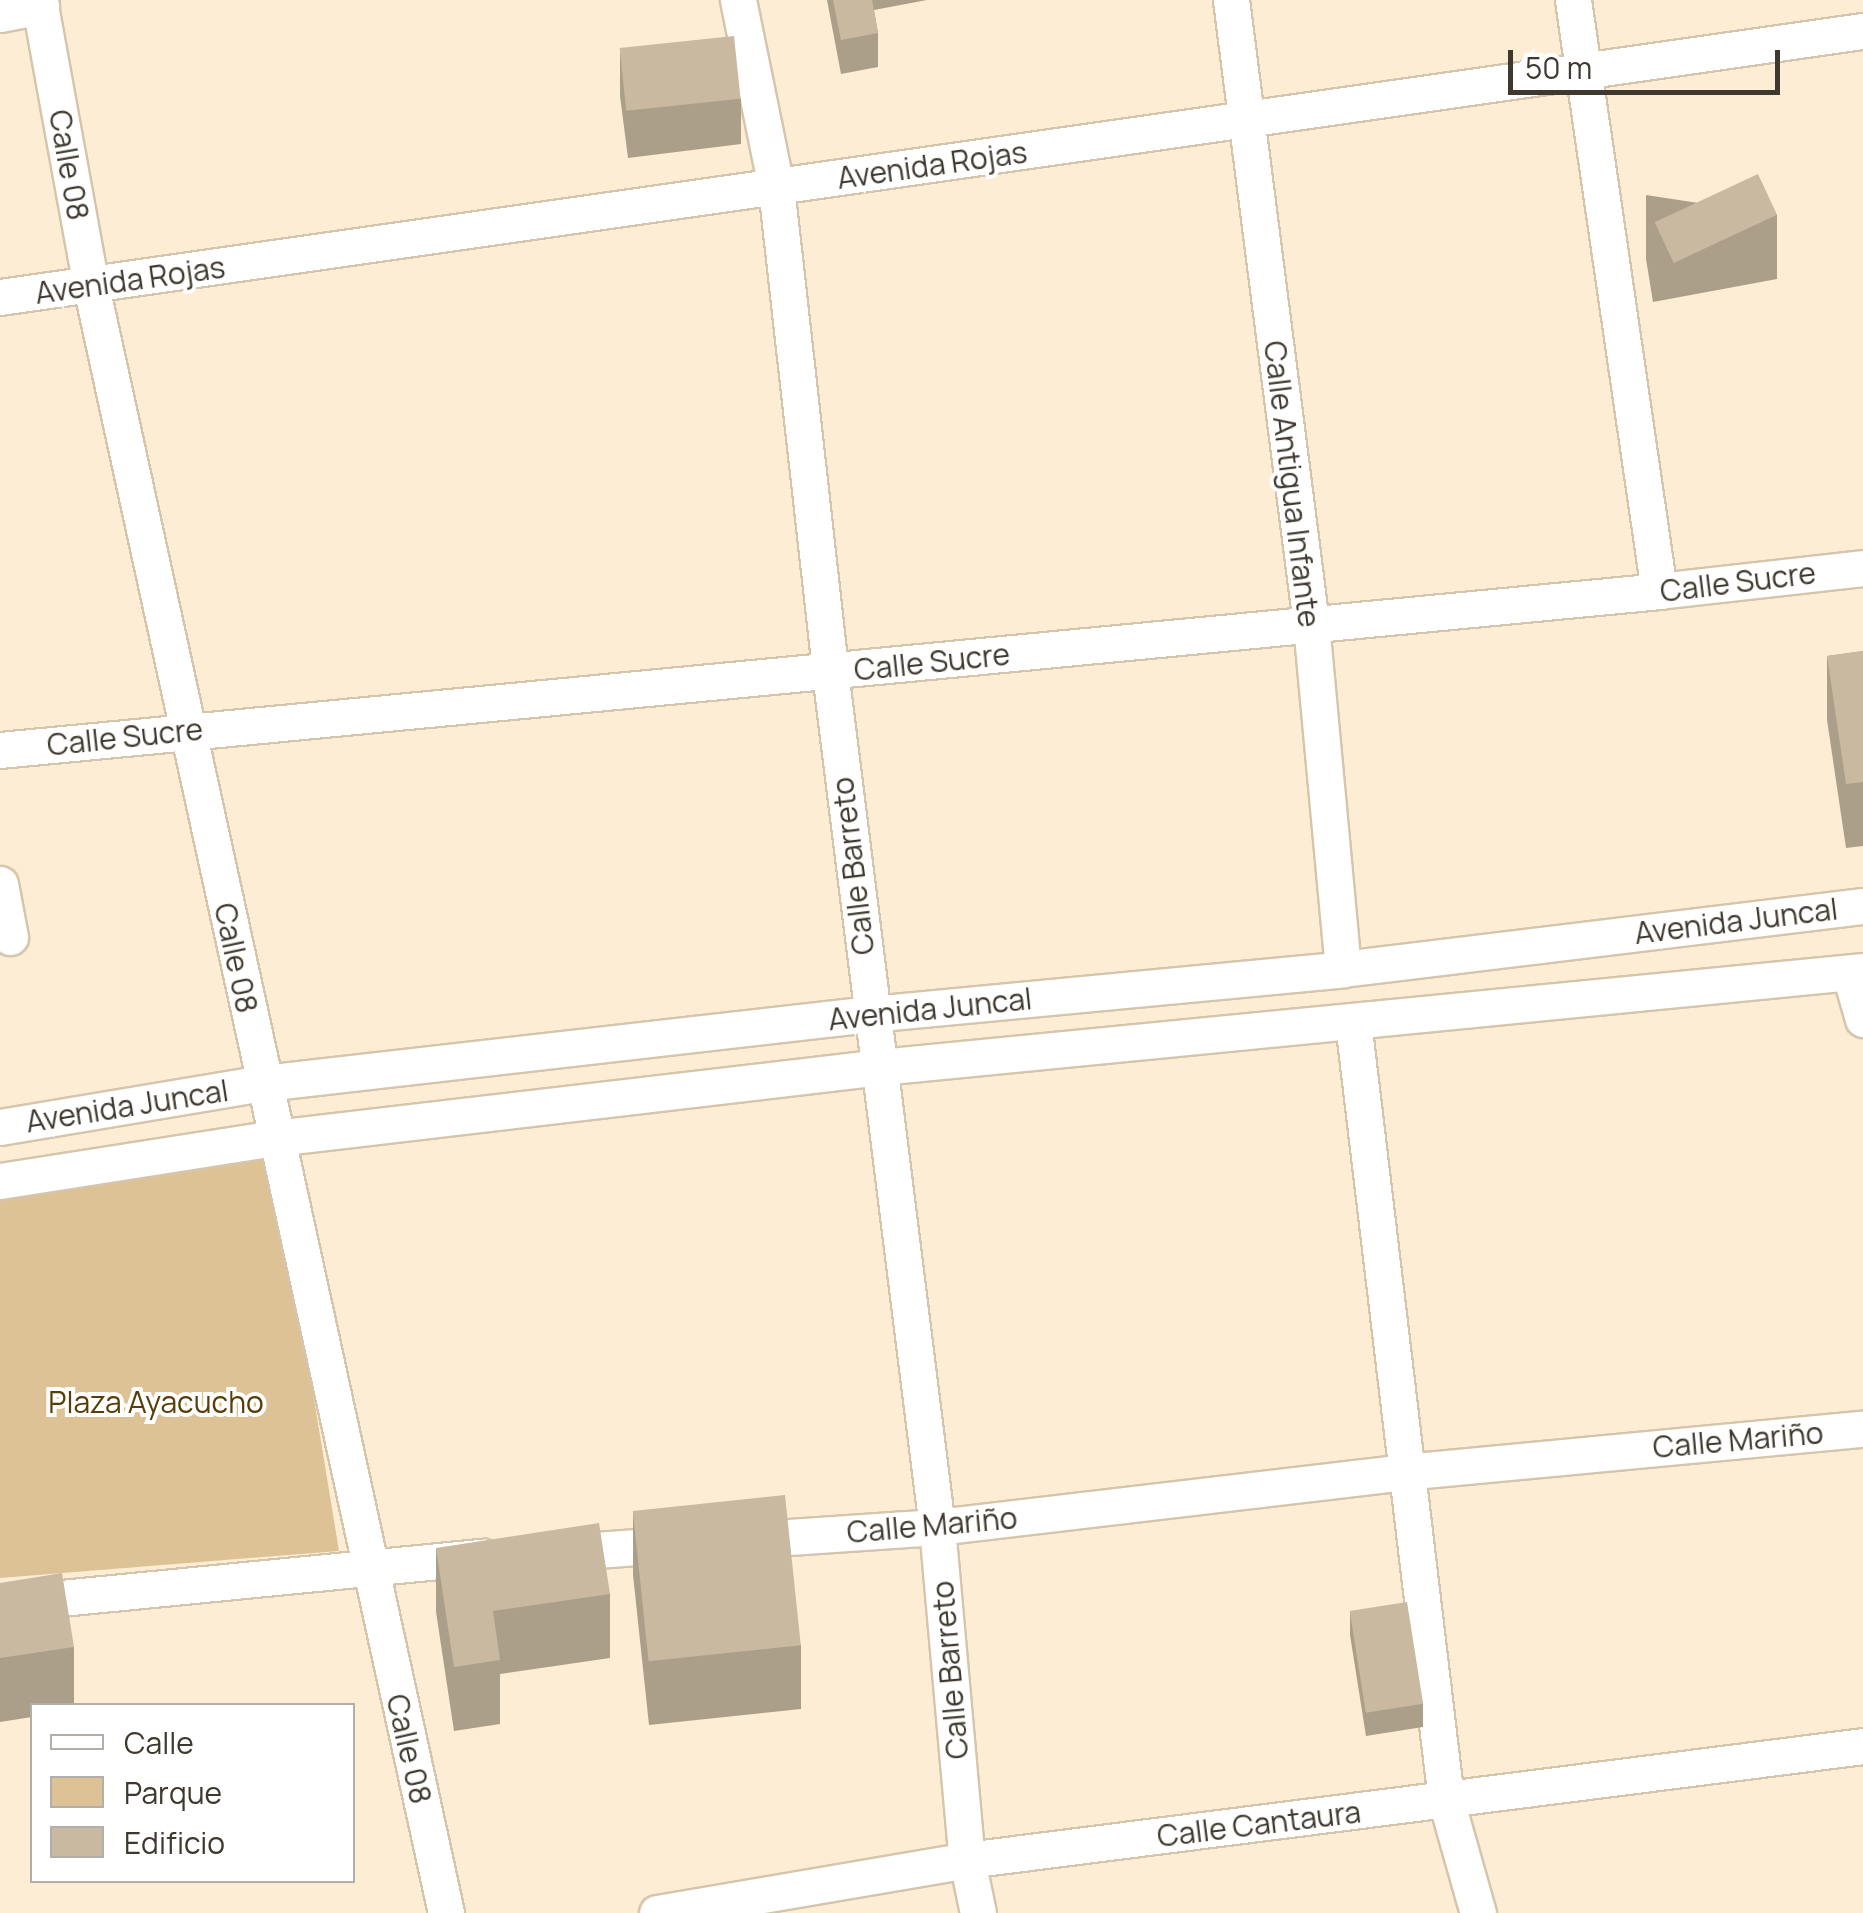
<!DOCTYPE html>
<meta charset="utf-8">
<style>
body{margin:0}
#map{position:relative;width:1863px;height:1913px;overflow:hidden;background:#fdedd4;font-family:Manrope,sans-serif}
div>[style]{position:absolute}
.green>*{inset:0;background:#ddc296}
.roads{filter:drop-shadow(2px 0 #d4c5ac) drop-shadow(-2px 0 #d4c5ac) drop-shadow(0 2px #d4c5ac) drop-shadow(0 -2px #d4c5ac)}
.minor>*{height:35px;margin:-17.5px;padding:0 17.5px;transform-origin:17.5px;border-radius:17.5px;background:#fff}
.wall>*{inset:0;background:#ac9f8a}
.building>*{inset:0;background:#c8b9a0;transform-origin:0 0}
span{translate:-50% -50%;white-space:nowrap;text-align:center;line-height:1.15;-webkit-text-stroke:8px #fff;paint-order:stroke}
.street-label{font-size:30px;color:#3e382e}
.park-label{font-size:30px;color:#573d07}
.legend{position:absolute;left:30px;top:1703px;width:325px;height:180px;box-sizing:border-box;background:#fff;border:2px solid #b2afab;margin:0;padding:12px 18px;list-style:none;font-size:30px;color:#3e382e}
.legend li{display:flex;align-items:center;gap:20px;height:50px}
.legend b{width:50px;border:2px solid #b2afab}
.scale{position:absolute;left:1508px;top:50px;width:272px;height:45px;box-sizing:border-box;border:5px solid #3e382e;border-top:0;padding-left:12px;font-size:30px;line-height:35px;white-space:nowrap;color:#3e382e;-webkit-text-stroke:8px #fff;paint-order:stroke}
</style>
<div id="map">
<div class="green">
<div style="clip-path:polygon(272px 1144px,339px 1551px,0 1578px,0 1186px)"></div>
</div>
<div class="roads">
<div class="minor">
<div style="left:39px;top:0;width:291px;rotate:79.7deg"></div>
<div style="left:91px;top:286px;width:1665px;rotate:77.69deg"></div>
<div style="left:738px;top:0;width:191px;rotate:78.5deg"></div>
<div style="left:776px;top:187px;width:488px;rotate:83.6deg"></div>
<div style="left:830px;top:672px;width:862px;rotate:82.87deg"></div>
<div style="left:937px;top:1527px;width:334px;rotate:84.9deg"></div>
<div style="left:967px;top:1860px;width:54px;rotate:78.3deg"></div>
<div style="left:1231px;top:0;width:629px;rotate:82.69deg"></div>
<div style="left:1311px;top:624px;width:346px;rotate:84.7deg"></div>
<div style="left:1573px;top:0;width:597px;rotate:81.72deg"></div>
<div style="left:0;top:14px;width:42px;rotate:-11deg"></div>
<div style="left:0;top:297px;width:1882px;rotate:-8.13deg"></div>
<div style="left:0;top:750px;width:1667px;rotate:-5.47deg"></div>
<div style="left:1659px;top:591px;width:205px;rotate:-6.4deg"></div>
<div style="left:0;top:884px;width:54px;rotate:79.3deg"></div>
<div style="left:1850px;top:974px;width:47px;rotate:73.9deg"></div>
<div style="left:1353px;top:1022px;width:784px;rotate:83.18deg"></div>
<div style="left:1446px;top:1800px;width:117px;rotate:74.2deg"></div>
<div style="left:0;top:1127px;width:268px;rotate:-9.5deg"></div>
<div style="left:264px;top:1083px;width:611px;rotate:-6.49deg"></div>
<div style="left:871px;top:1014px;width:474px;rotate:-5.4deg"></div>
<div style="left:1343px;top:969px;width:524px;rotate:-6.91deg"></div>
<div style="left:0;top:1181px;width:278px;rotate:-8.9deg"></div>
<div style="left:275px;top:1138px;width:609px;rotate:-6.69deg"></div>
<div style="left:880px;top:1067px;width:988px;rotate:-5.58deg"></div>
<div style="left:745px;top:1540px;width:192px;rotate:-3.9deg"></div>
<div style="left:937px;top:1527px;width:470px;rotate:-6.7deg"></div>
<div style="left:1404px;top:1472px;width:461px;rotate:-5.4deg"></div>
<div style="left:555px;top:1553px;width:123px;rotate:-4.2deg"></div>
<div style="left:0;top:1604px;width:485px;rotate:-5.6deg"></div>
<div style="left:657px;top:1913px;width:314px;rotate:-9.7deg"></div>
<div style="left:967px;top:1860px;width:903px;rotate:-7.25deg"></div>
</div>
</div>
<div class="wall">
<div style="clip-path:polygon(827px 0,927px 0,874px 10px,878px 33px,878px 67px,841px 74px)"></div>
<div style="clip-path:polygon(620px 50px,741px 99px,741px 144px,628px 158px,620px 96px)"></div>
<div style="clip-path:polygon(1646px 195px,1777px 215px,1777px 279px,1653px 302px,1646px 259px)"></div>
<div style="clip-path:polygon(1863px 651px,1863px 846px,1846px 848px,1827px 720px,1827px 656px)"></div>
<div style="clip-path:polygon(633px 1511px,801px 1645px,801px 1709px,649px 1725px,633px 1575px)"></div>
<div style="clip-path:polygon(436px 1548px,610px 1594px,610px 1658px,500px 1674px,500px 1724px,454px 1731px,436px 1612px)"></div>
<div style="clip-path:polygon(0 1583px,74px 1647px,74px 1706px,32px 1706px,32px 1717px,0 1722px)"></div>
<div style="clip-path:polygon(1350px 1611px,1423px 1704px,1423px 1727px,1366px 1736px,1350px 1635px)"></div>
</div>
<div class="building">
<div style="clip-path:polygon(833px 0,872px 0,878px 33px,841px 40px)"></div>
<div style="left:734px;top:36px;width:63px;height:115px;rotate:84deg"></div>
<div style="left:1758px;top:174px;width:45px;height:114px;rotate:65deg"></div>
<div style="clip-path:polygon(1863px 651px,1863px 782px,1846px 784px,1827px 656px)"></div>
<div style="left:785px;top:1495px;width:151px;height:153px;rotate:84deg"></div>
<div style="clip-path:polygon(599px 1523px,610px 1594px,493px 1611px,500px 1660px,454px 1667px,436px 1548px)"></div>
<div style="clip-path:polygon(62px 1573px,74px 1647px,0 1658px,0 1583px)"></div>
<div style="left:1407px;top:1602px;width:103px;height:58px;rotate:81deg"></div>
</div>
<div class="street-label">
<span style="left:69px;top:165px;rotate:80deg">Calle 08</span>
<span style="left:932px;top:165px;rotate:-8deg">Avenida Rojas</span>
<span style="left:130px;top:280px;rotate:-8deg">Avenida Rojas</span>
<span style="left:1292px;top:484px;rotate:83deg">Calle Antigua Infante</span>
<span style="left:1738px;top:582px;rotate:-7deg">Calle Sucre</span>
<span style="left:932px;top:662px;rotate:-6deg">Calle Sucre</span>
<span style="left:125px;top:737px;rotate:-6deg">Calle Sucre</span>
<span style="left:853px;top:866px;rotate:-97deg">Calle Barreto</span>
<span style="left:1736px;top:921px;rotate:-7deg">Avenida Juncal</span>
<span style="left:236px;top:958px;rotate:78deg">Calle 08</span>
<span style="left:930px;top:1009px;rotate:-6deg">Avenida Juncal</span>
<span style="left:127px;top:1106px;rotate:-9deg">Avenida Juncal</span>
<span style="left:1738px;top:1440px;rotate:-5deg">Calle Mariño</span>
<span style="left:932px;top:1525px;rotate:-5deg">Calle Mariño</span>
<span style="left:950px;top:1670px;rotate:-95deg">Calle Barreto</span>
<span style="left:409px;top:1749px;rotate:77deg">Calle 08</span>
<span style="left:1259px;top:1824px;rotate:-7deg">Calle Cantaura</span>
</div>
<div class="park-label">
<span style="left:156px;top:1402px">Plaza Ayacucho</span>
</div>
<ul class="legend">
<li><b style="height:12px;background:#fff"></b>Calle</li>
<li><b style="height:28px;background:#ddc296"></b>Parque</li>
<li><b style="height:28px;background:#c8b9a0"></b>Edificio</li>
</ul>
<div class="scale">50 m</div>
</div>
